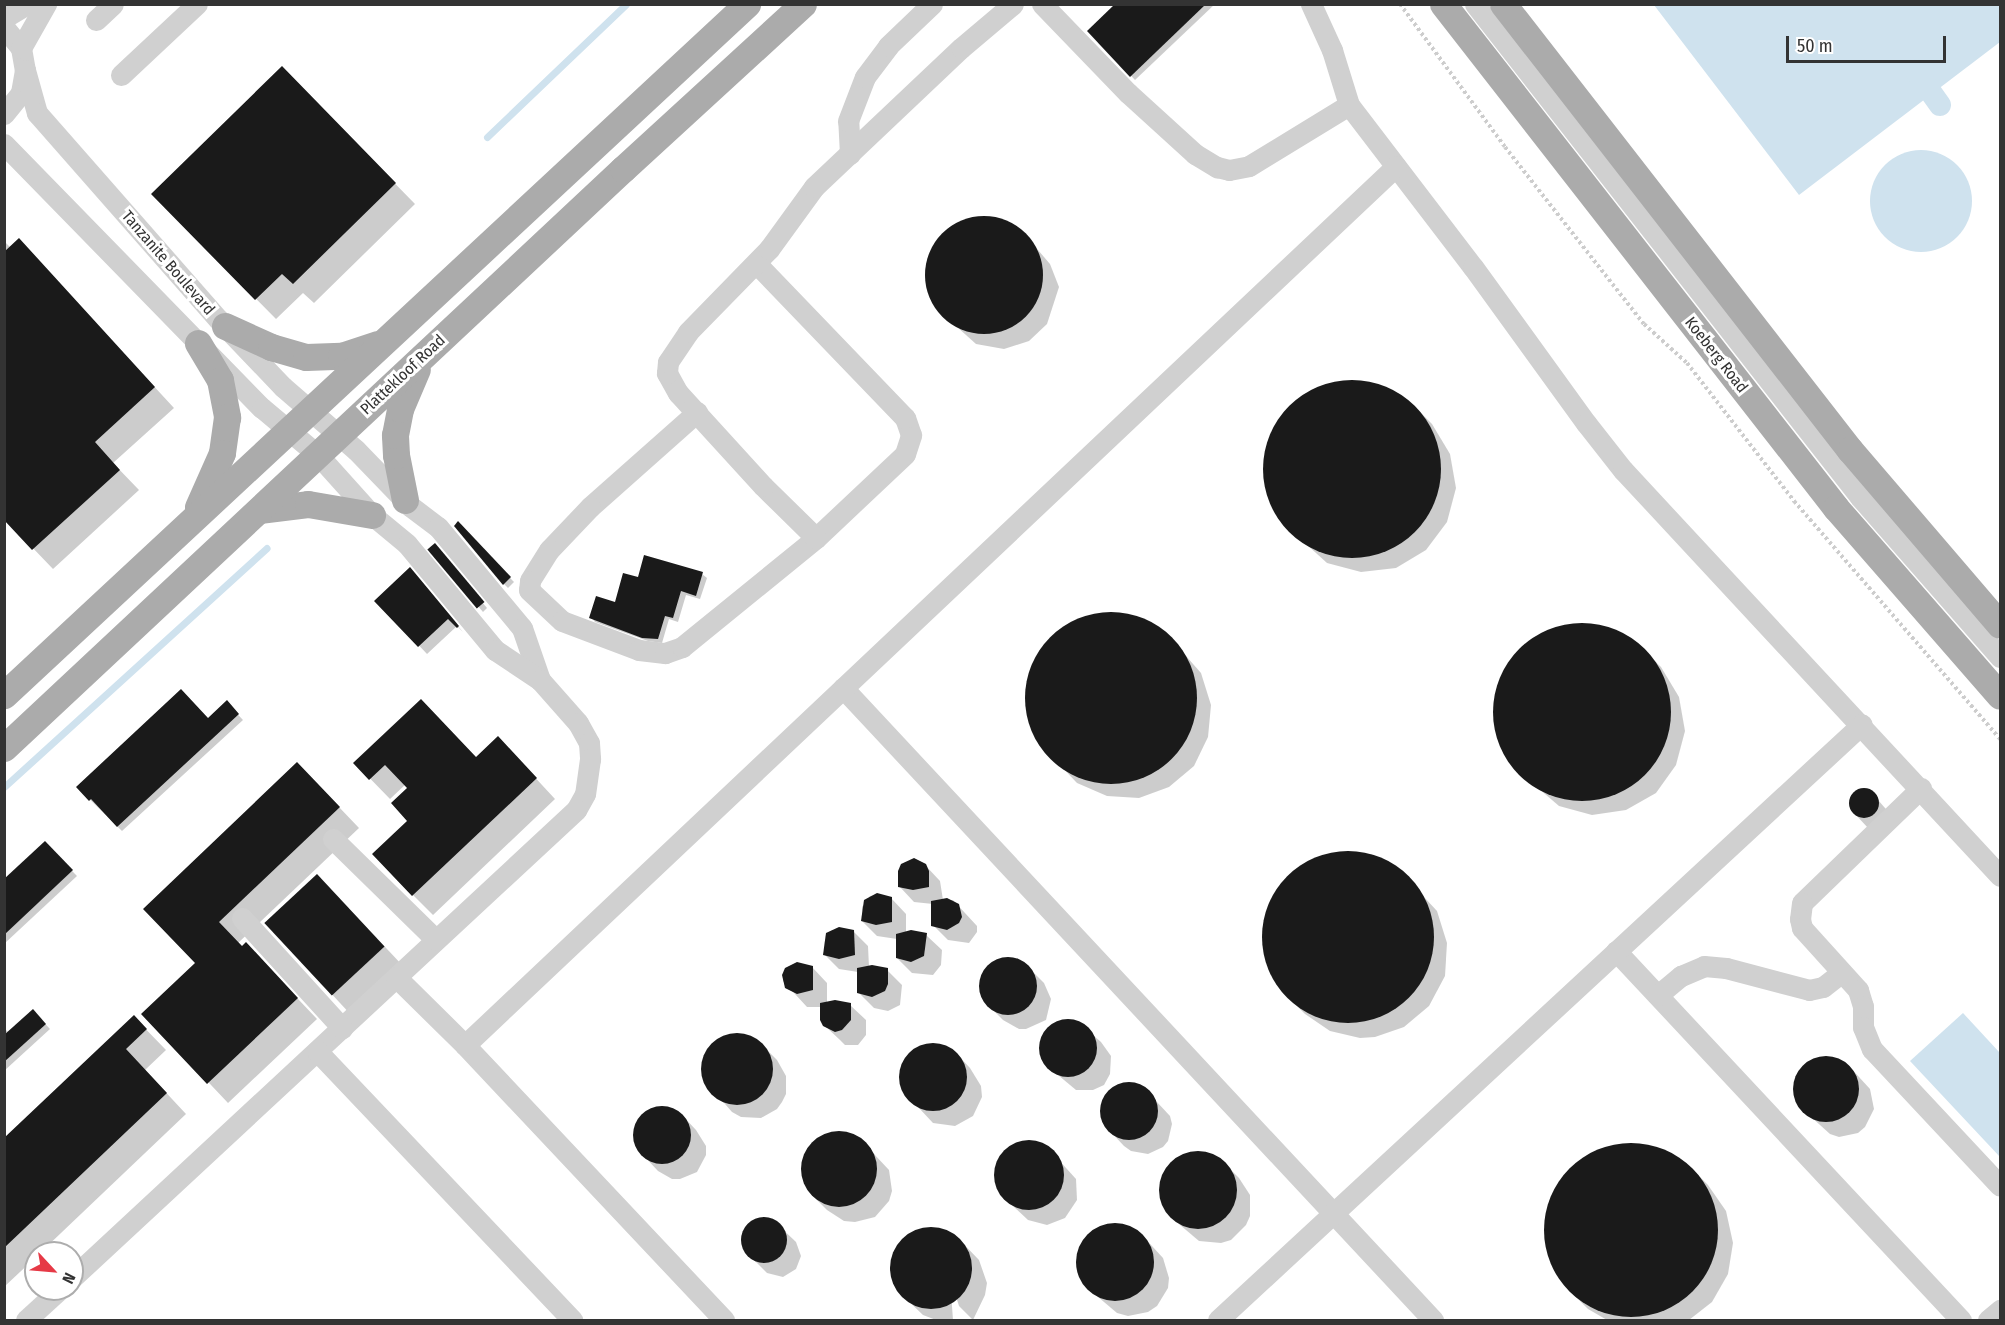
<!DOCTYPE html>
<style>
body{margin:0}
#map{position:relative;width:2005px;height:1325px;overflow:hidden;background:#fff;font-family:"Fira Sans Condensed",sans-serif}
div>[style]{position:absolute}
.water>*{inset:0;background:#cfe2ee}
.round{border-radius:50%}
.shadow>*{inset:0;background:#0003}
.stream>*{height:7px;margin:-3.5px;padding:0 3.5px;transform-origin:3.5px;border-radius:3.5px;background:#cfe2ee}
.canal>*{height:22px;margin:-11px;padding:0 11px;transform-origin:11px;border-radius:11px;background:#cfe2ee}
.building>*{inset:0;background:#1a1a1a;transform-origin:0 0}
.path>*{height:4px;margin-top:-2px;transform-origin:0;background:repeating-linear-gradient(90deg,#cdcdcd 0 3px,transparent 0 6px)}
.minor>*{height:21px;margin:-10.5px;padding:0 10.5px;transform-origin:10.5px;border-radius:10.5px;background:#d0d0d0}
.major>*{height:27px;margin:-13.5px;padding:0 13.5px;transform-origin:13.5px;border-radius:13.5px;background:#ababab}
span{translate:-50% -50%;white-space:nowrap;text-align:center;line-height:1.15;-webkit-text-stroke:6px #fff;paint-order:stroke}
.street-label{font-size:16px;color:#333}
.frame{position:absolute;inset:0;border:6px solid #333;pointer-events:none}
.north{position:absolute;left:24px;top:1241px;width:60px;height:60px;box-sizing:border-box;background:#fff;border:2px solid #adadad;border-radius:50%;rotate:116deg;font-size:16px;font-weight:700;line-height:24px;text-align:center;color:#333}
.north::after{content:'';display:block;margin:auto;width:21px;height:27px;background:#e63946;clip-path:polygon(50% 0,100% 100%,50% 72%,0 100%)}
.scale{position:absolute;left:1786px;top:36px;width:160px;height:27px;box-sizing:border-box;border:3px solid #333;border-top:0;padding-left:8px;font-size:18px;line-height:21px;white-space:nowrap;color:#333;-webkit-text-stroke:4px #fff;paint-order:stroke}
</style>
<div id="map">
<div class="water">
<div style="clip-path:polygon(1654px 5px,2000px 5px,2000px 42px,1799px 195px)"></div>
<div class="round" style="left:1870px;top:150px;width:102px;height:102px"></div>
<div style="clip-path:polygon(1963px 1013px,2000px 1053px,2000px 1157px,1910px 1061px)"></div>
</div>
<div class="shadow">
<div style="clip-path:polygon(1117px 4px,1215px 4px,1135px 80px,1089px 31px)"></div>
<div style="clip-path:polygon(282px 68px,415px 204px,314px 303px,303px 293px,276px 319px,153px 194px)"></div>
<div style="clip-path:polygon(988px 218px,1002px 220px,1026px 236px,1050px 264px,1059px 287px,1047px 324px,1029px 341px,1004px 349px,976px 344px,937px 309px,930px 297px,926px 268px,938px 241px,960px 223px)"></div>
<div style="clip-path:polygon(19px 240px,174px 408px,113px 463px,139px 490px,53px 569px,4px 518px,4px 241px,11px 248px)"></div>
<div style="clip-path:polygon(1353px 381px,1388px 388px,1416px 408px,1432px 424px,1450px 454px,1456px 488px,1447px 522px,1426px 550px,1396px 568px,1361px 572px,1327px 563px,1284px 524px,1269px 495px,1265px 463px,1274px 431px,1293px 404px,1321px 387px)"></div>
<div style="clip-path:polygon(458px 523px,514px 582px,508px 588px,504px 584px)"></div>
<div style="clip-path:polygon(430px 550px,439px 550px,487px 608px,483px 612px)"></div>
<div style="clip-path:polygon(702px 574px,707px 578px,700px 599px,686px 595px,678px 622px,669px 619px,662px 643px,648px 641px,595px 622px,591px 617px,616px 604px,639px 579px)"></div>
<div style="clip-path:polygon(417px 577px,463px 632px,457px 626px,427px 654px,377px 601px)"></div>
<div style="clip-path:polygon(1101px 613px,1134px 616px,1164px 631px,1201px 673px,1211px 705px,1208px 737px,1194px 766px,1169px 787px,1139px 798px,1107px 796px,1077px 783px,1038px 742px,1027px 710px,1029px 676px,1044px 646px,1069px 624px)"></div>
<div style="clip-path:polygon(1585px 624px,1618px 632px,1645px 652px,1661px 667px,1679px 697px,1685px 731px,1676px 765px,1656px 793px,1626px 810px,1592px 815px,1559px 806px,1517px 770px,1499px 742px,1495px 709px,1502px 675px,1522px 648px,1551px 630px)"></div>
<div style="clip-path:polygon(227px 703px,243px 720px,122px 831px,78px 788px,208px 720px)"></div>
<div style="clip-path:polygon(477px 758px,517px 758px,555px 799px,433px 915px,413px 895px,409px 788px,406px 784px,390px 799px,355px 763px)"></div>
<div style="clip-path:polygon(317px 784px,359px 828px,238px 943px,242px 948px,246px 944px,317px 1019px,228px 1103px,144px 1014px,197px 963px,145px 909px)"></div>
<div style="clip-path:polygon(1864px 789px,1870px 791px,1893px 817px,1869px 829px,1854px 813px,1850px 802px,1852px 795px)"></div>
<div style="clip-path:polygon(45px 843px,77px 876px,4px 944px,4px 881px)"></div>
<div style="clip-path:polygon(1335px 854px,1371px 854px,1399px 870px,1437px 911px,1447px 943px,1445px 976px,1429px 1006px,1404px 1027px,1375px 1037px,1360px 1038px,1330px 1031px,1305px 1014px,1289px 998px,1271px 973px,1266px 957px,1264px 922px,1277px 890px,1302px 866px)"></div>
<div style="clip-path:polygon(925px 865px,940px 881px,943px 900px,953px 900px,977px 926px,977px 932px,969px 943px,948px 940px,933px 925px,933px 904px,914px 902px,899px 886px)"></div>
<div style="clip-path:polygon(877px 895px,891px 898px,906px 914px,906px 933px,926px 935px,942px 950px,941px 965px,933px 975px,912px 973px,897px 958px,897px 939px,877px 936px,862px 921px,862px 907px,870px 896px)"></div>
<div style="clip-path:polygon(337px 896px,404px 967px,352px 1016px,267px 924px)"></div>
<div style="clip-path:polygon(832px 930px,853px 931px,868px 946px,869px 967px,887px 970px,902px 985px,900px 1005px,888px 1011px,874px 1008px,858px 992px,858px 972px,839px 969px,824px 954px,825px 940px)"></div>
<div style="clip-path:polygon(1005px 958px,1014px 959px,1029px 968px,1044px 983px,1051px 999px,1046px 1020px,1026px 1029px,1019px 1029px,1003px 1020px,988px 1005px,980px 989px,981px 980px,989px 965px)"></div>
<div style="clip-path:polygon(812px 967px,827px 983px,827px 1003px,850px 1005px,866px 1020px,866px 1035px,858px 1045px,845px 1045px,840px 1040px,824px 1025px,821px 1007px,807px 1007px,783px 981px,786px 969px)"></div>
<div style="clip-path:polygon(33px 1011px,50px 1029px,4px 1071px,4px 1028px,9px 1033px)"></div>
<div style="clip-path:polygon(134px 1017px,166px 1050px,145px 1070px,186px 1114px,40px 1253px,36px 1253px,36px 1257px,4px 1287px,4px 1140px)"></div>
<div style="clip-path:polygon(1060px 1022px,1078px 1022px,1101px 1042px,1111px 1056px,1110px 1074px,1104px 1085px,1093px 1090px,1076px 1090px,1046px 1065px,1041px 1048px,1042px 1040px,1048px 1028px)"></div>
<div style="clip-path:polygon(733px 1035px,753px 1038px,761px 1044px,777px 1060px,786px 1076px,786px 1094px,782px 1102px,777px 1109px,761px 1118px,741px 1117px,732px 1112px,705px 1081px,704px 1061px,715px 1043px)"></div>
<div style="clip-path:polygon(928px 1045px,947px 1047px,955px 1052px,970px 1068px,981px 1086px,982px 1097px,973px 1116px,955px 1126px,933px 1123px,903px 1091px,900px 1081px,905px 1060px,919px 1047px)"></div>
<div style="clip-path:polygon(1829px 1057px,1848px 1065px,1870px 1089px,1874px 1109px,1865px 1127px,1858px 1133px,1839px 1137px,1830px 1134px,1800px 1107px,1795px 1087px,1802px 1069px,1819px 1058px)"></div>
<div style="clip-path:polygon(1126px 1083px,1143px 1087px,1170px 1116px,1172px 1124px,1168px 1141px,1163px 1147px,1148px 1154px,1131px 1151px,1124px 1146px,1109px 1130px,1101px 1114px,1105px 1097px,1118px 1085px)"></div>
<div style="clip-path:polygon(665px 1107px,681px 1114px,696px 1130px,706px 1146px,706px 1155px,697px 1172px,680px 1179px,672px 1179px,658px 1171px,643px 1155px,635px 1141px,635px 1132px,642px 1116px,648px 1111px)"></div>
<div style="clip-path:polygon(849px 1133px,859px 1138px,889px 1170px,892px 1191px,889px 1201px,875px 1217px,855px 1222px,844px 1221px,827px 1210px,811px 1194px,806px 1186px,802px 1166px,805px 1156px,817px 1139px,827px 1134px)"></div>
<div style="clip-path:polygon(1037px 1142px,1047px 1147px,1076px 1179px,1077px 1200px,1065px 1218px,1047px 1225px,1028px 1220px,1012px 1205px,999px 1190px,995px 1169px,999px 1159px,1015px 1144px)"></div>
<div style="clip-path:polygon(1616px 1145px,1644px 1145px,1666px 1151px,1692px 1169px,1708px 1185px,1726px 1211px,1733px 1243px,1728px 1274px,1712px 1302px,1689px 1320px,1607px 1320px,1588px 1309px,1573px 1294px,1553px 1265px,1545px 1232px,1552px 1198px,1571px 1169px,1600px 1150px)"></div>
<div style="clip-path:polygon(1195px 1153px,1215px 1156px,1223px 1162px,1239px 1178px,1250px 1195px,1250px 1216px,1246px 1225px,1231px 1240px,1221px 1243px,1199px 1241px,1173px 1219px,1161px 1199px,1163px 1176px,1169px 1166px,1177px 1159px)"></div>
<div style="clip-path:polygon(755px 1220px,773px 1220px,796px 1242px,801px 1256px,796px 1269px,783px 1277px,767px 1273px,751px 1257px,743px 1243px,743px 1234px)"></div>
<div style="clip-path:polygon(1113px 1224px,1123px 1225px,1141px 1234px,1163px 1258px,1169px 1278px,1168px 1288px,1157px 1306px,1148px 1312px,1128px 1316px,1117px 1313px,1091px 1291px,1079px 1271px,1081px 1248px,1094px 1231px)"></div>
<div style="clip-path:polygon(933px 1228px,955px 1235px,979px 1260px,987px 1283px,985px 1295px,973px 1320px,959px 1306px,950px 1278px,953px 1320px,936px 1320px,923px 1315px,900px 1293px,892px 1272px,892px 1261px,902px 1241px,922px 1229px)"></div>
</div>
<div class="stream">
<div style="left:487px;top:137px;width:192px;rotate:-43.7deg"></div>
<div style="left:4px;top:787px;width:355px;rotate:-42.3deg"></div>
</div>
<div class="canal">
<div style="left:1915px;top:70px;width:43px;rotate:54.5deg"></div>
</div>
<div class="building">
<div style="clip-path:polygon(1115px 4px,1206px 4px,1130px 77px,1087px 31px)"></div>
<div style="clip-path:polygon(282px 66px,396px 183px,293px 284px,282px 274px,255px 300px,151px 194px)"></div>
<div class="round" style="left:925px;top:216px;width:118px;height:118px"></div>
<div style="clip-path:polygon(19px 238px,155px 387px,95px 442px,120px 470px,32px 550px,4px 520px,4px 252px)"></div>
<div class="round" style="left:1263px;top:380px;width:178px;height:178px"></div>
<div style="clip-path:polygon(458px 521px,511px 577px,503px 585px,454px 526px)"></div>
<div style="left:435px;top:543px;width:77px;height:10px;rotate:50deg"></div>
<div style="clip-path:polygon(644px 555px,703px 572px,696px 596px,681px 591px,673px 618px,665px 616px,658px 639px,642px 638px,589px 618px,596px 596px,615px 602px,623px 573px,638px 577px)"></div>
<div style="clip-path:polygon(410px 567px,459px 626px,457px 628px,448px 619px,418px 647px,374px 601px)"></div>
<div class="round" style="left:1025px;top:612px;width:172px;height:172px"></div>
<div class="round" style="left:1493px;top:623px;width:178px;height:178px"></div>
<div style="clip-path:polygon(181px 689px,208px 718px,227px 700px,239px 714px,117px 827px,91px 799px,89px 801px,76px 787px)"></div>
<div style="clip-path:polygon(421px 699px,476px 757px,498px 736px,537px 778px,412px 896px,372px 854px,407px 821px,391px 803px,407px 788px,385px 765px,369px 780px,353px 763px)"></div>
<div style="clip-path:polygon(297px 762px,340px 807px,219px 922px,242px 946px,246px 942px,298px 998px,207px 1084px,141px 1014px,195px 963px,143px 909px)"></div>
<div class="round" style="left:1849px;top:788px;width:30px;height:30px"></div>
<div style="clip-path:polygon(45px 841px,73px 870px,4px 935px,4px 879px)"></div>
<div class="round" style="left:1262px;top:851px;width:172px;height:172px"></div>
<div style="clip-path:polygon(914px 858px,926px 864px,929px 871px,929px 887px,913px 890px,898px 887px,898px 871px,901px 864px)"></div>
<div style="left:317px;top:874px;width:99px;height:72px;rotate:47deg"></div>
<div style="clip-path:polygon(877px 893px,892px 897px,892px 922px,876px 925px,861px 921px,864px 900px)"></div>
<div style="clip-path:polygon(947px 898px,959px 904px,962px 917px,959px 923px,947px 930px,931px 926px,931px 901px)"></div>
<div style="clip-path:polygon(839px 927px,854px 930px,855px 955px,839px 959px,823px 955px,826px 933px)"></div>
<div style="clip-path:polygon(911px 930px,927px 933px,924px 956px,911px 962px,896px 958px,896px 934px)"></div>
<div class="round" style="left:979px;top:957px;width:58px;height:58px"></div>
<div style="clip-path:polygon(797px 962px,813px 966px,813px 990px,797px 994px,785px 988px,782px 975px,785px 968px)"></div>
<div style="clip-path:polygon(872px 965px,888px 968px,888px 984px,885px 991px,872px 997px,857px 993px,857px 968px)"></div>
<div style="clip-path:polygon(835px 1000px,851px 1003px,851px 1020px,842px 1030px,835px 1032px,823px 1026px,820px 1020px,820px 1003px)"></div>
<div style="clip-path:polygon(33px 1009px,46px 1024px,4px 1062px,4px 1035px)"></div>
<div style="clip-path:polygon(134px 1015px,147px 1029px,126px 1049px,167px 1093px,4px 1248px,4px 1138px)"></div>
<div class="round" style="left:1039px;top:1019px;width:58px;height:58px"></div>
<div class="round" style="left:701px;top:1033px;width:72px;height:72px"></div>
<div class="round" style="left:899px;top:1043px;width:68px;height:68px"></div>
<div class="round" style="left:1793px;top:1056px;width:66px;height:66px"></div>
<div class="round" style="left:1100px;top:1082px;width:58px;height:58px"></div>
<div class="round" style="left:633px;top:1106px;width:58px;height:58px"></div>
<div class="round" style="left:801px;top:1131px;width:76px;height:76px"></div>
<div class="round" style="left:994px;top:1140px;width:70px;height:70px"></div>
<div class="round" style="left:1544px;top:1143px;width:174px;height:174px"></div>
<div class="round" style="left:1159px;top:1151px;width:78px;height:78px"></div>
<div class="round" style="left:741px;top:1217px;width:46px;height:46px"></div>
<div class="round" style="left:1076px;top:1223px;width:78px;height:78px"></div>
<div class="round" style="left:890px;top:1227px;width:82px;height:82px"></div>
</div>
<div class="path">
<div style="left:1400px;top:4px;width:177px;rotate:53.7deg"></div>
<div style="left:1505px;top:147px;width:225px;rotate:51.9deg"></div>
<div style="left:1644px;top:324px;width:58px;rotate:42.2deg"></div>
<div style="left:1687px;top:363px;width:175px;rotate:52.2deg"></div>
<div style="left:1794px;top:501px;width:315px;rotate:49.1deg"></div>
</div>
<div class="minor">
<div style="left:1042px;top:4px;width:124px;rotate:46deg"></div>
<div style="left:1128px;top:93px;width:91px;rotate:42.3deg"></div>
<div style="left:1195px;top:154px;width:26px;rotate:31deg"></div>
<div style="left:1217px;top:167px;width:12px;rotate:14deg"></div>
<div style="left:1229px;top:170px;width:20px;rotate:-11deg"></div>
<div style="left:1249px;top:166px;width:117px;rotate:-31.4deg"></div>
<div style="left:1311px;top:4px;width:51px;rotate:65.5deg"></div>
<div style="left:1332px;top:50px;width:58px;rotate:72.8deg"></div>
<div style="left:1349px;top:105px;width:204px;rotate:52.6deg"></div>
<div style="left:1473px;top:267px;width:193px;rotate:54.1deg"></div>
<div style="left:1586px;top:423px;width:60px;rotate:51.8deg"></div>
<div style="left:1623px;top:470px;width:554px;rotate:47.12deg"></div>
<div style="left:1475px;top:4px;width:626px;rotate:52.01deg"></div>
<div style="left:1860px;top:497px;width:213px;rotate:48.8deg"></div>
<div style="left:4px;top:18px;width:27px;rotate:-31deg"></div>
<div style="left:96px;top:20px;width:23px;rotate:-43deg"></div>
<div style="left:4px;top:27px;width:27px;rotate:51deg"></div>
<div style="left:21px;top:48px;width:22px;rotate:80deg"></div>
<div style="left:25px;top:70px;width:23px;rotate:100deg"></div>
<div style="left:21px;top:93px;width:27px;rotate:129deg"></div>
<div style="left:21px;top:48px;width:51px;rotate:-60.4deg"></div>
<div style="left:25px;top:70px;width:45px;rotate:74.4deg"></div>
<div style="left:37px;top:113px;width:274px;rotate:48.7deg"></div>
<div style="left:218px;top:319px;width:94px;rotate:46.3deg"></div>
<div style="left:283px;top:387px;width:96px;rotate:40.8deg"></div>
<div style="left:356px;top:450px;width:78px;rotate:46deg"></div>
<div style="left:410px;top:506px;width:35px;rotate:37deg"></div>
<div style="left:438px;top:527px;width:131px;rotate:50.3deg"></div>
<div style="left:522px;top:628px;width:55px;rotate:70.9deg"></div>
<div style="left:121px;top:75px;width:104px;rotate:-43.1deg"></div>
<div style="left:4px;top:144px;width:369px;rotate:45.7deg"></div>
<div style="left:262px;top:408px;width:73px;rotate:40deg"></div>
<div style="left:318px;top:455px;width:81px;rotate:48deg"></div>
<div style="left:372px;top:515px;width:45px;rotate:39.6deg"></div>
<div style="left:407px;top:544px;width:138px;rotate:50.3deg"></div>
<div style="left:495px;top:650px;width:54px;rotate:33.7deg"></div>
<div style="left:540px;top:680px;width:57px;rotate:48.5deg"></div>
<div style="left:578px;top:723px;width:23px;rotate:61deg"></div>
<div style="left:589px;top:743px;width:16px;rotate:86deg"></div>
<div style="left:590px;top:759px;width:35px;rotate:98deg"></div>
<div style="left:585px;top:794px;width:18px;rotate:119deg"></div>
<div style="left:576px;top:810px;width:688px;rotate:137.12deg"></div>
<div style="left:850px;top:154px;width:33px;rotate:-93deg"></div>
<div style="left:848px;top:121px;width:47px;rotate:-68.9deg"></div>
<div style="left:865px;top:77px;width:39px;rotate:-53deg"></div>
<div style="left:888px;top:46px;width:61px;rotate:-43.7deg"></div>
<div style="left:697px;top:412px;width:143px;rotate:138.4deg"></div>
<div style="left:590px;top:507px;width:59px;rotate:133.6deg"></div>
<div style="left:549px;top:550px;width:36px;rotate:122deg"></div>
<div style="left:530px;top:581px;width:9px;rotate:96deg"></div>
<div style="left:529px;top:590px;width:45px;rotate:43.2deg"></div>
<div style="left:562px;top:621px;width:82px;rotate:20.6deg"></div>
<div style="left:639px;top:650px;width:26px;rotate:7deg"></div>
<div style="left:665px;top:653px;width:18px;rotate:-19deg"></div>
<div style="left:682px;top:647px;width:173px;rotate:-39.1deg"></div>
<div style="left:816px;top:538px;width:122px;rotate:-43.3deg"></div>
<div style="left:905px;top:454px;width:20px;rotate:-72deg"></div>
<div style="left:911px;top:435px;width:18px;rotate:-109deg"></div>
<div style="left:905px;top:418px;width:214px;rotate:-133.9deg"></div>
<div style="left:816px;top:538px;width:74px;rotate:-135.5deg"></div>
<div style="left:763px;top:486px;width:126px;rotate:-132.4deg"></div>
<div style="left:678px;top:393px;width:23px;rotate:-119deg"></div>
<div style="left:667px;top:373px;width:11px;rotate:-85deg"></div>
<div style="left:668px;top:362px;width:36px;rotate:-56deg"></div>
<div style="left:688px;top:332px;width:116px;rotate:-45.7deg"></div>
<div style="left:769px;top:249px;width:77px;rotate:-54deg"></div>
<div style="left:814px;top:187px;width:202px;rotate:-43.4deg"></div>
<div style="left:961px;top:48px;width:68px;rotate:-40.2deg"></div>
<div style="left:843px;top:688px;width:865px;rotate:46.97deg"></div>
<div style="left:1921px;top:788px;width:165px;rotate:136deg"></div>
<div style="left:1802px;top:903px;width:16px;rotate:97deg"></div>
<div style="left:1800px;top:919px;width:9px;rotate:77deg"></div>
<div style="left:1802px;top:928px;width:84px;rotate:47.9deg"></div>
<div style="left:1858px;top:990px;width:17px;rotate:73deg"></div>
<div style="left:1863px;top:1006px;width:21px;rotate:90deg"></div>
<div style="left:1863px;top:1027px;width:24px;rotate:68deg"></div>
<div style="left:1872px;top:1049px;width:187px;rotate:46.9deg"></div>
<div style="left:333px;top:839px;width:144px;rotate:44.4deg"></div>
<div style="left:242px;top:918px;width:149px;rotate:47.7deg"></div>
<div style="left:1616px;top:951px;width:505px;rotate:46.93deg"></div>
<div style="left:396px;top:977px;width:97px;rotate:44.6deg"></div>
<div style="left:1658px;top:995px;width:30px;rotate:-40deg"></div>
<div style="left:1681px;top:976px;width:25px;rotate:-23deg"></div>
<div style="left:1704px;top:966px;width:22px;rotate:5deg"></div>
<div style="left:1726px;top:968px;width:86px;rotate:14.8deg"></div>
<div style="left:1809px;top:990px;width:14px;rotate:-12deg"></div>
<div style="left:1823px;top:987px;width:23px;rotate:-38deg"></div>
<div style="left:317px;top:1051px;width:371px;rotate:46.5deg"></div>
<div style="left:26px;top:1320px;width:46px;rotate:-42.4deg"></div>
<div style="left:724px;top:1320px;width:378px;rotate:-133.3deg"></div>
<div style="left:465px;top:1045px;width:1280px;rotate:-43.35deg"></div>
<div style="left:1218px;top:1320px;width:877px;rotate:-42.78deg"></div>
<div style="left:1988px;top:1320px;width:16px;rotate:-40deg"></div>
</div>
<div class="major">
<div style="left:1443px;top:4px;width:639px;rotate:52.05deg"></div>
<div style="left:1836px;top:508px;width:249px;rotate:48.9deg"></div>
<div style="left:1503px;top:4px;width:565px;rotate:52.12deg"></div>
<div style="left:1850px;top:450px;width:230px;rotate:49.4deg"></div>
<div style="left:225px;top:326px;width:51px;rotate:24.5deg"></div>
<div style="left:271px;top:347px;width:36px;rotate:16deg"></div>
<div style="left:306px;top:357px;width:35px;rotate:-2deg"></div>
<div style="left:341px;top:356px;width:39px;rotate:-18deg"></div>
<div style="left:198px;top:343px;width:43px;rotate:59.3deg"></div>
<div style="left:220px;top:380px;width:38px;rotate:79deg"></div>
<div style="left:227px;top:417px;width:36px;rotate:98deg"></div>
<div style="left:222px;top:453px;width:59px;rotate:114deg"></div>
<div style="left:405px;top:500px;width:46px;rotate:-101.3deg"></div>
<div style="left:396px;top:455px;width:20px;rotate:-93deg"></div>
<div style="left:395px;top:435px;width:26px;rotate:-79deg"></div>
<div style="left:400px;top:409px;width:43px;rotate:-67deg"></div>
<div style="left:259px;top:510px;width:49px;rotate:-7deg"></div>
<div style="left:308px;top:504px;width:65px;rotate:9.8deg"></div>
<div style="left:4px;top:695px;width:1015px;rotate:-42.92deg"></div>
<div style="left:4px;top:748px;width:848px;rotate:-43.09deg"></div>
<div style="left:623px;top:169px;width:244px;rotate:-42.5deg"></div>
</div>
<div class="street-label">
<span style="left:168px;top:263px;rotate:49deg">Tanzanite Boulevard</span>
<span style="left:1716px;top:355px;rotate:52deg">Koeberg Road</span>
<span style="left:403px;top:375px;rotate:-43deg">Plattekloof Road</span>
</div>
<div class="frame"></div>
<div class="north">N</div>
<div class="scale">50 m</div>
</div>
